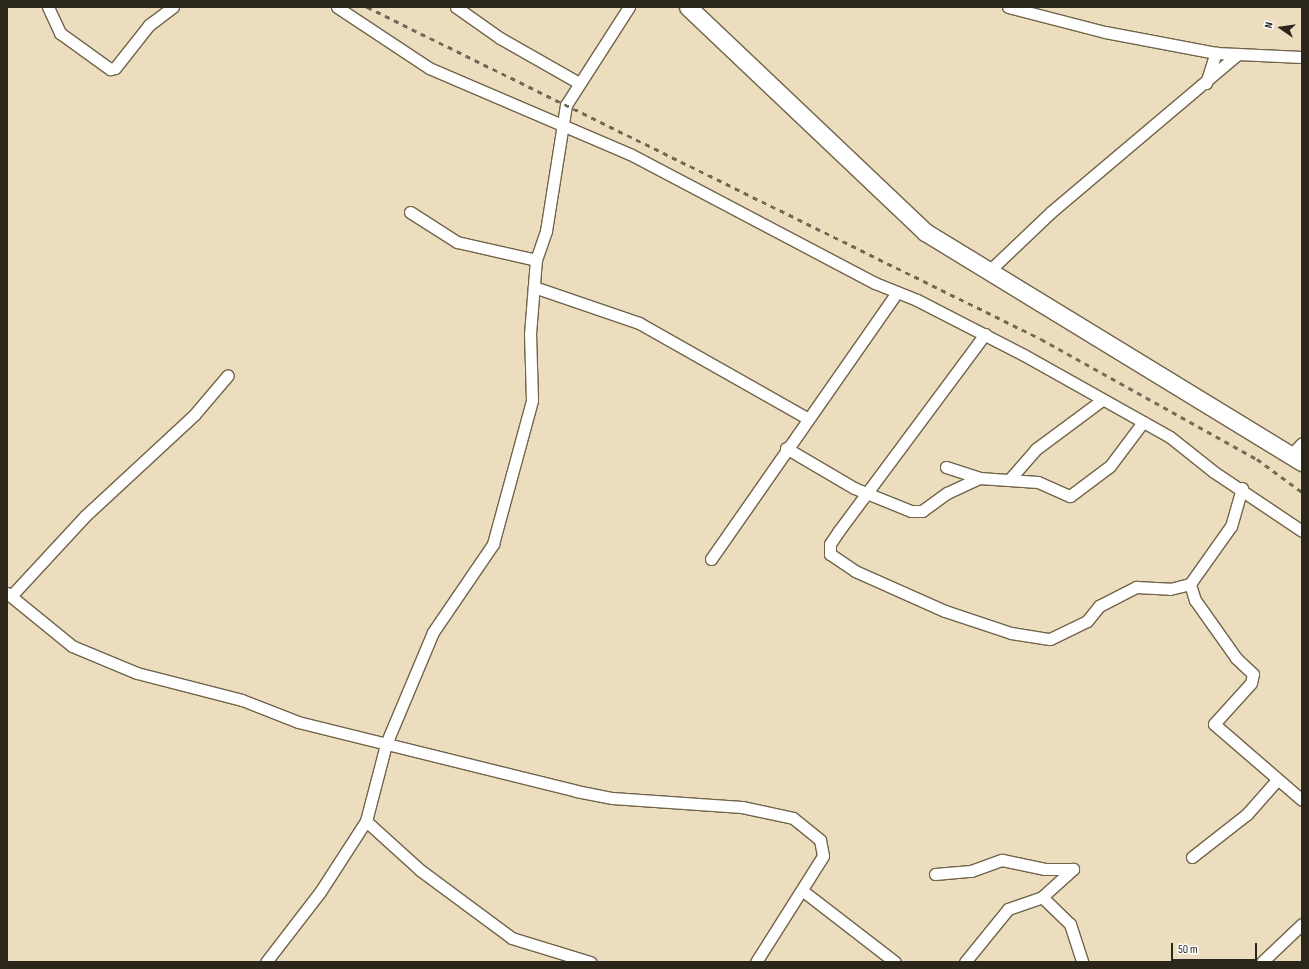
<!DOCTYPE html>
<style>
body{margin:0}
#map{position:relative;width:1309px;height:969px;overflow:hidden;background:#ecddbe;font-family:"Sofia Sans Condensed",sans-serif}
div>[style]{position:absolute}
.roads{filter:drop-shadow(1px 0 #716449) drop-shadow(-1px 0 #716449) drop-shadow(0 1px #716449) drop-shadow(0 -1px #716449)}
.street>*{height:11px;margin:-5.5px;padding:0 5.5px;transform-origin:5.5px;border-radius:5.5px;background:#fff}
.primary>*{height:17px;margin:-8.5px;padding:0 8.5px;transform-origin:8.5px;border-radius:8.5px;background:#fff}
.rail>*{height:3px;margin-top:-1.5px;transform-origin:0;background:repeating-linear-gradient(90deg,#736a57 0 5px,transparent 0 10px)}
span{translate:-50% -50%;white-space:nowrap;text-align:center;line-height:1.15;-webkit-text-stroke:3.5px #fff;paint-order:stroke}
.frame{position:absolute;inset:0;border:8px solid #2b261a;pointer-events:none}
.north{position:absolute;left:1261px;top:8px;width:40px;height:40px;-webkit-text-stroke:3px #fff;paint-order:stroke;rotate:283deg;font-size:11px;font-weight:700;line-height:16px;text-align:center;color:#2b261a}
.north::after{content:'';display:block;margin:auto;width:14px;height:18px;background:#2b261a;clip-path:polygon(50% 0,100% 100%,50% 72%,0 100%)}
.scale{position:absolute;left:1171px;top:943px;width:86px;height:18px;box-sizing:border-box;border:2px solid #2b261a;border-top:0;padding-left:5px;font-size:12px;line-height:14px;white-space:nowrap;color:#2b261a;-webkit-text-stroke:3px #fff;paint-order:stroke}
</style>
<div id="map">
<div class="roads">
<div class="street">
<div style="left:48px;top:7px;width:29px;rotate:65deg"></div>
<div style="left:60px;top:33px;width:62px;rotate:35.8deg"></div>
<div style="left:110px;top:69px;width:5px;rotate:-11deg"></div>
<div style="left:115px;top:68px;width:55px;rotate:-51.7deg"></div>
<div style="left:149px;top:25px;width:30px;rotate:-37deg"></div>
<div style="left:337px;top:7px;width:110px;rotate:33.5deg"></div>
<div style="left:429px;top:68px;width:219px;rotate:23.2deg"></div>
<div style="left:630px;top:154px;width:277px;rotate:27.8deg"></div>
<div style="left:875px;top:283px;width:45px;rotate:22deg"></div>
<div style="left:917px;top:300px;width:120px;rotate:27.2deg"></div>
<div style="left:1024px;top:355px;width:167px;rotate:29.3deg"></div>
<div style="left:1170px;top:437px;width:56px;rotate:38.5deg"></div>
<div style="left:1214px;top:472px;width:106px;rotate:33.8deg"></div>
<div style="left:456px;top:7px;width:54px;rotate:35.2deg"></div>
<div style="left:500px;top:38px;width:91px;rotate:29.7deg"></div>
<div style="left:1008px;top:7px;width:100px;rotate:14.5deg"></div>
<div style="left:1105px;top:32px;width:113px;rotate:10.7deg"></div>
<div style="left:1216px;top:53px;width:86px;rotate:2.7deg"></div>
<div style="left:1206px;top:83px;width:32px;rotate:-72deg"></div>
<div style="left:410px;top:212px;width:56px;rotate:32.6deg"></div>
<div style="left:457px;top:242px;width:81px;rotate:12.8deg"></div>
<div style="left:989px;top:271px;width:86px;rotate:-43.6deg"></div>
<div style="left:1051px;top:212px;width:245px;rotate:-40.2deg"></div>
<div style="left:534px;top:287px;width:111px;rotate:18.9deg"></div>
<div style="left:639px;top:323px;width:193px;rotate:29.5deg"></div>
<div style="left:985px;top:334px;width:247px;rotate:126.6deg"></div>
<div style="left:838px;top:532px;width:14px;rotate:124deg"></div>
<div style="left:830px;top:544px;width:10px;rotate:90deg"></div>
<div style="left:830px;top:554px;width:30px;rotate:34deg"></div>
<div style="left:855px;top:571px;width:98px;rotate:24deg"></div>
<div style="left:945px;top:611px;width:70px;rotate:18.4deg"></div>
<div style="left:1011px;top:633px;width:39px;rotate:9deg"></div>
<div style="left:1050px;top:639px;width:41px;rotate:-25.9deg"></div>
<div style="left:1087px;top:621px;width:19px;rotate:-51deg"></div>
<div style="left:1099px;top:606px;width:42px;rotate:-27.2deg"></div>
<div style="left:1136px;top:587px;width:34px;rotate:3deg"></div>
<div style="left:1170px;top:589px;width:21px;rotate:-14deg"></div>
<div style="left:786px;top:448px;width:79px;rotate:30.5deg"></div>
<div style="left:854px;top:488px;width:61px;rotate:22deg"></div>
<div style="left:911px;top:511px;width:11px"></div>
<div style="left:922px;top:511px;width:31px;rotate:-36deg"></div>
<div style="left:947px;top:493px;width:35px;rotate:-25deg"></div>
<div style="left:979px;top:478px;width:59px;rotate:3.9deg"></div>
<div style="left:1038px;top:482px;width:35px;rotate:24deg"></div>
<div style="left:1070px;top:496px;width:50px;rotate:-36.9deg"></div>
<div style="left:1110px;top:466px;width:55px;rotate:-53.1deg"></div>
<div style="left:1291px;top:455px;width:16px;rotate:-47deg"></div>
<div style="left:946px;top:467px;width:35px;rotate:18deg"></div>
<div style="left:1009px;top:480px;width:41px;rotate:-48.9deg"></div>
<div style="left:1036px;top:449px;width:82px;rotate:-36.6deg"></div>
<div style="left:1242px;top:488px;width:40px;rotate:106deg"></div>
<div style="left:1231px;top:526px;width:71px;rotate:125.3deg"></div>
<div style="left:1190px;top:584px;width:17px;rotate:73deg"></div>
<div style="left:1195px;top:600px;width:71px;rotate:54.7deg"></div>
<div style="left:1236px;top:658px;width:23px;rotate:43deg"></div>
<div style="left:1253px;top:674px;width:9px;rotate:103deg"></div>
<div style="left:1251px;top:683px;width:55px;rotate:132.1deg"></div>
<div style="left:1214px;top:724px;width:116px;rotate:40.8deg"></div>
<div style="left:711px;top:559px;width:325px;rotate:-55.1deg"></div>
<div style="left:7px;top:593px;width:84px;rotate:39.2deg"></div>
<div style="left:72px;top:646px;width:70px;rotate:22.6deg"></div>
<div style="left:137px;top:673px;width:108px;rotate:14.4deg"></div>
<div style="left:242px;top:700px;width:60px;rotate:21.4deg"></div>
<div style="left:298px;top:722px;width:286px;rotate:13.9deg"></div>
<div style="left:576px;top:791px;width:37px;rotate:11deg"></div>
<div style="left:612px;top:798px;width:130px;rotate:4deg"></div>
<div style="left:742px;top:807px;width:52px;rotate:12.2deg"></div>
<div style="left:793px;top:818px;width:35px;rotate:39deg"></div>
<div style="left:820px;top:840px;width:16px;rotate:79deg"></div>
<div style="left:823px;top:856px;width:125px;rotate:122.3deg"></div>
<div style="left:11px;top:596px;width:109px;rotate:-47.2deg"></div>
<div style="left:85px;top:516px;width:149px;rotate:-42.8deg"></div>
<div style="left:194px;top:415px;width:52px;rotate:-49.6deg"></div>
<div style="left:366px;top:821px;width:73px;rotate:42.2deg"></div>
<div style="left:420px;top:870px;width:114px;rotate:36.5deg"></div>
<div style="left:512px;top:938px;width:82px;rotate:17.1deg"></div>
<div style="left:1192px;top:857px;width:70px;rotate:-38deg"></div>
<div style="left:1247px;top:814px;width:45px;rotate:-48.6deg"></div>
<div style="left:935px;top:874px;width:36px;rotate:-5deg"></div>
<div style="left:971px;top:871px;width:33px;rotate:-20deg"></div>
<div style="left:1002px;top:860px;width:44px;rotate:11.8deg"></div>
<div style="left:1045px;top:869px;width:28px"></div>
<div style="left:803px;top:891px;width:116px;rotate:37.7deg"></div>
<div style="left:1042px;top:897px;width:39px;rotate:44deg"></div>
<div style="left:1070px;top:924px;width:40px;rotate:72deg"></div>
<div style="left:266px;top:962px;width:88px;rotate:-52.4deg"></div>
<div style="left:320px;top:892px;width:85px;rotate:-57.1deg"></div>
<div style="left:366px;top:821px;width:80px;rotate:-75.4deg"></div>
<div style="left:386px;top:744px;width:121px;rotate:-67.2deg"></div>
<div style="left:433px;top:632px;width:107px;rotate:-55.7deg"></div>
<div style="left:493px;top:544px;width:149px;rotate:-74.8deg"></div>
<div style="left:532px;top:400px;width:66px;rotate:-91.7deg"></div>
<div style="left:530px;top:334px;width:74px;rotate:-85.4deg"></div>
<div style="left:536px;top:260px;width:31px;rotate:-71deg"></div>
<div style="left:546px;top:231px;width:128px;rotate:-81deg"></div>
<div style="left:566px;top:105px;width:117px;rotate:-57.3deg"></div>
<div style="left:965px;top:962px;width:68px;rotate:-50.9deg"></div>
<div style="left:1008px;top:909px;width:36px;rotate:-19deg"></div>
<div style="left:1042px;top:897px;width:42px;rotate:-42.1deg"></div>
<div style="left:1262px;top:962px;width:55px;rotate:-43.5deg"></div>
</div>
<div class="primary">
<div style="left:688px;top:7px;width:327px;rotate:43.5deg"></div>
<div style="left:925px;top:232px;width:442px;rotate:31.4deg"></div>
</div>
</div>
<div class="rail">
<div style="left:367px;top:7px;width:751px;rotate:26.22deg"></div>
<div style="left:1041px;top:339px;width:247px;rotate:29.1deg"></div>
<div style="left:1257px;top:459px;width:56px;rotate:36.3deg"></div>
</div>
<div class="frame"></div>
<div class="north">N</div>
<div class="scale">50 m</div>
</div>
